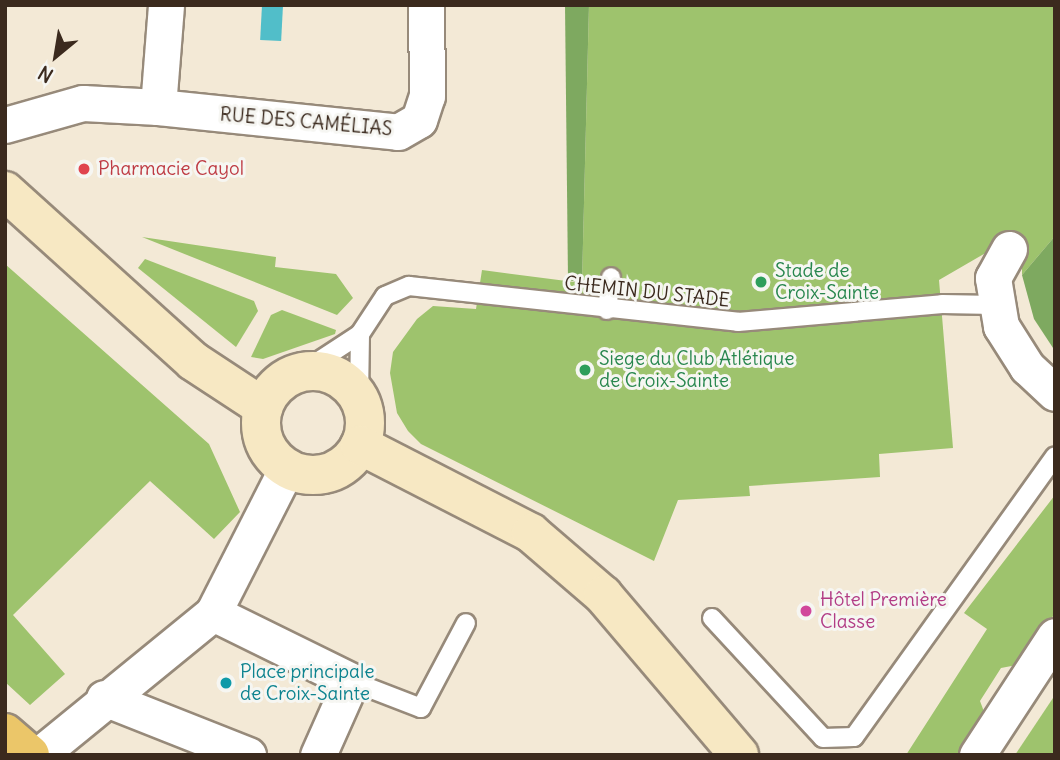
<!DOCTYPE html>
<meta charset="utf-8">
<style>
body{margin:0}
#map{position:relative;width:1060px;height:760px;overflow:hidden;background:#f3e9d6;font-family:Delius,sans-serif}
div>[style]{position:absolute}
.green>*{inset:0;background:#9ec36d}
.forest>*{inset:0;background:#7ea960}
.water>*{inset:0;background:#51bec9;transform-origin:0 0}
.roads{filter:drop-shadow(2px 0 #978a7a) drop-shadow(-2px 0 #978a7a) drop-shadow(0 2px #978a7a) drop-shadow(0 -2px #978a7a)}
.lane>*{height:18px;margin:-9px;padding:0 9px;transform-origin:9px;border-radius:9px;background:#fff}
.street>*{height:35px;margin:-17.5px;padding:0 17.5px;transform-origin:17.5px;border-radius:17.5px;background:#fff}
.secondary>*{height:38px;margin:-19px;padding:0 19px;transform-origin:19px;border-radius:19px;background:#f7e8c3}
.secondary>.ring{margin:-19px;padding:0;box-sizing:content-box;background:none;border:38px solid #f7e8c3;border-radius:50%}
.highway>*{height:38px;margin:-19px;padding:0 19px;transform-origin:19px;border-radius:19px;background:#ebc669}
.dots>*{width:19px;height:19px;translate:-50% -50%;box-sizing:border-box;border:4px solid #f6f6f2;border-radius:50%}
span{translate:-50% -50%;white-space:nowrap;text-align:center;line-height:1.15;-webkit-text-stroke:6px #f6f6f2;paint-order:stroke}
.street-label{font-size:19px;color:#3b2a1e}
.health-label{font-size:19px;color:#be3a42}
.left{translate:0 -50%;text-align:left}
.leisure-label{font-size:19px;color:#27864d}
.hotel-label{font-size:19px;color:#b23c85}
.culture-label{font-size:19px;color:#0d838f}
.frame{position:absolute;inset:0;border:7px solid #3b2a1e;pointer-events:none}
.north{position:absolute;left:21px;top:21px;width:70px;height:70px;-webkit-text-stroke:5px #f6f6f2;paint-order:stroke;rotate:210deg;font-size:19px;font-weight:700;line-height:28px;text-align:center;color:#3b2a1e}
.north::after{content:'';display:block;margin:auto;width:24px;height:32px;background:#3b2a1e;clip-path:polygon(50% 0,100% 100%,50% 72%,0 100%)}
</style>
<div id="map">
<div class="green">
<div style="clip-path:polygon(589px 5px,1055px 5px,1055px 236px,1022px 275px,1022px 259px,989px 251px,939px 280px,953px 448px,879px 454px,880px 477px,749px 486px,750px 496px,678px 500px,654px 561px,421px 444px,408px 431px,397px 413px,390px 373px,393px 352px,417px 319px,433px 306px,476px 309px,482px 270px,582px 283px)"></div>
<div style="clip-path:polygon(142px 237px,276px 257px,275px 267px,336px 274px,353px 298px,337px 315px)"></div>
<div style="clip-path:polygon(145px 259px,254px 301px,258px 311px,236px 347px,138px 268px)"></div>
<div style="clip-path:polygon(5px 264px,209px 444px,240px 512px,214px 539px,150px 481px,13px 615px,65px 674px,30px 705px,5px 682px)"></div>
<div style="clip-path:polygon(282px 310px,336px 330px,335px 334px,263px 359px,251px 357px,271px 315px)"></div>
<div style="clip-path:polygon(1055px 495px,1055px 613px,1022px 664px,1001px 668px,980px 701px,986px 717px,962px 755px,906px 755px,987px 629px,964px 613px)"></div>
<div style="clip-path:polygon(1055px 695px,1055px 755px,1015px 755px)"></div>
</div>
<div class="forest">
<div style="clip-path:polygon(565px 5px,589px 5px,582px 283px,568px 280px)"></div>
<div style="clip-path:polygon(1055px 236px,1055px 351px,1034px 319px,1022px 275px)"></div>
</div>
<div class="water">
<div style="left:262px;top:5px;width:21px;height:35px;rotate:3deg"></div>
</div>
<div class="roads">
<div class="lane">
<div style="left:607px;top:310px;width:33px;rotate:-83deg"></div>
<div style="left:360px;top:334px;width:45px;rotate:-56.7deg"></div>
<div style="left:385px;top:296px;width:26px;rotate:-23deg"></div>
<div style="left:409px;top:286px;width:331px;rotate:6.2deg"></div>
<div style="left:738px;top:322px;width:205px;rotate:-5deg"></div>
<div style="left:942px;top:304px;width:53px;rotate:1.1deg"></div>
<div style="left:302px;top:372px;width:69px;rotate:-33.2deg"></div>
<div style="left:360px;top:334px;width:65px;rotate:90.9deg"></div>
<div style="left:712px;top:618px;width:163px;rotate:47.2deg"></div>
<div style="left:823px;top:738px;width:31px;rotate:-2deg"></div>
<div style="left:854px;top:737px;width:345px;rotate:-54.4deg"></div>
<div style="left:351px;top:681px;width:75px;rotate:21.1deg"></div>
<div style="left:421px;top:708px;width:96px;rotate:-62.1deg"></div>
</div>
<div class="street">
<div style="left:158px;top:107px;width:241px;rotate:5.9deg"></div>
<div style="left:398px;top:132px;width:24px;rotate:-30deg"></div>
<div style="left:419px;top:120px;width:25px;rotate:-72deg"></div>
<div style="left:427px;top:96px;width:91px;rotate:-90.6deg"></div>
<div style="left:5px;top:125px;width:81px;rotate:-15.8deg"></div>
<div style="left:83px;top:103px;width:75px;rotate:3.1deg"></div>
<div style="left:158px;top:107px;width:102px;rotate:-85.5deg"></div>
<div style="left:1009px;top:249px;width:33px;rotate:119deg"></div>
<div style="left:993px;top:278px;width:49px;rotate:80.5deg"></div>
<div style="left:1001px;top:326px;width:49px;rotate:57.6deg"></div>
<div style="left:1027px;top:367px;width:38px;rotate:43deg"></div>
<div style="left:213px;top:613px;width:154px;rotate:26.2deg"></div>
<div style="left:351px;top:681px;width:81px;rotate:114deg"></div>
<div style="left:104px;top:698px;width:155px;rotate:21.6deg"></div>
<div style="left:39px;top:755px;width:225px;rotate:-39.2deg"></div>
<div style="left:213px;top:613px;width:163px;rotate:-63deg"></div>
<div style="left:977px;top:755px;width:142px;rotate:-56.8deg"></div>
</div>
<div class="secondary">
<div style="left:5px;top:191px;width:253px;rotate:42.1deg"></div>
<div style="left:193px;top:361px;width:84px;rotate:33.3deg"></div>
<div class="ring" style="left:261px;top:371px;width:66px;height:66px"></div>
<div style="left:360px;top:445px;width:192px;rotate:27.2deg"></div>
<div style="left:531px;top:533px;width:95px;rotate:40.7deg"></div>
<div style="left:603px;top:595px;width:210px;rotate:49.6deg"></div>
</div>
<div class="highway">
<div style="left:5px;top:733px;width:33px;rotate:41deg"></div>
</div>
</div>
<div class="dots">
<div style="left:84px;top:169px;background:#e0444e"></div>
<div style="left:761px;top:282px;background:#2e9e5b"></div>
<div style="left:585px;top:370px;background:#2e9e5b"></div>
<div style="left:806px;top:611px;background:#d1479c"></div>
<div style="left:226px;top:683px;background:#0f9aa8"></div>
</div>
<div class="street-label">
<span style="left:306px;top:122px;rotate:5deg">RUE DES CAMÉLIAS</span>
<span style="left:647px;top:292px;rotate:6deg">CHEMIN DU STADE</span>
</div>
<div class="health-label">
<span class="left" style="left:98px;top:169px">Pharmacie Cayol</span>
</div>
<div class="leisure-label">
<span class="left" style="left:775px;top:282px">Stade de<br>Croix-Sainte</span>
<span class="left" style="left:599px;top:370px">Siege du Club Atlétique<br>de Croix-Sainte</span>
</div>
<div class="hotel-label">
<span class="left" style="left:820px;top:611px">Hôtel Première<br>Classe</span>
</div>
<div class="culture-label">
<span class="left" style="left:240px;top:683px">Place principale<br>de Croix-Sainte</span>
</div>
<div class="frame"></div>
<div class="north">N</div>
</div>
